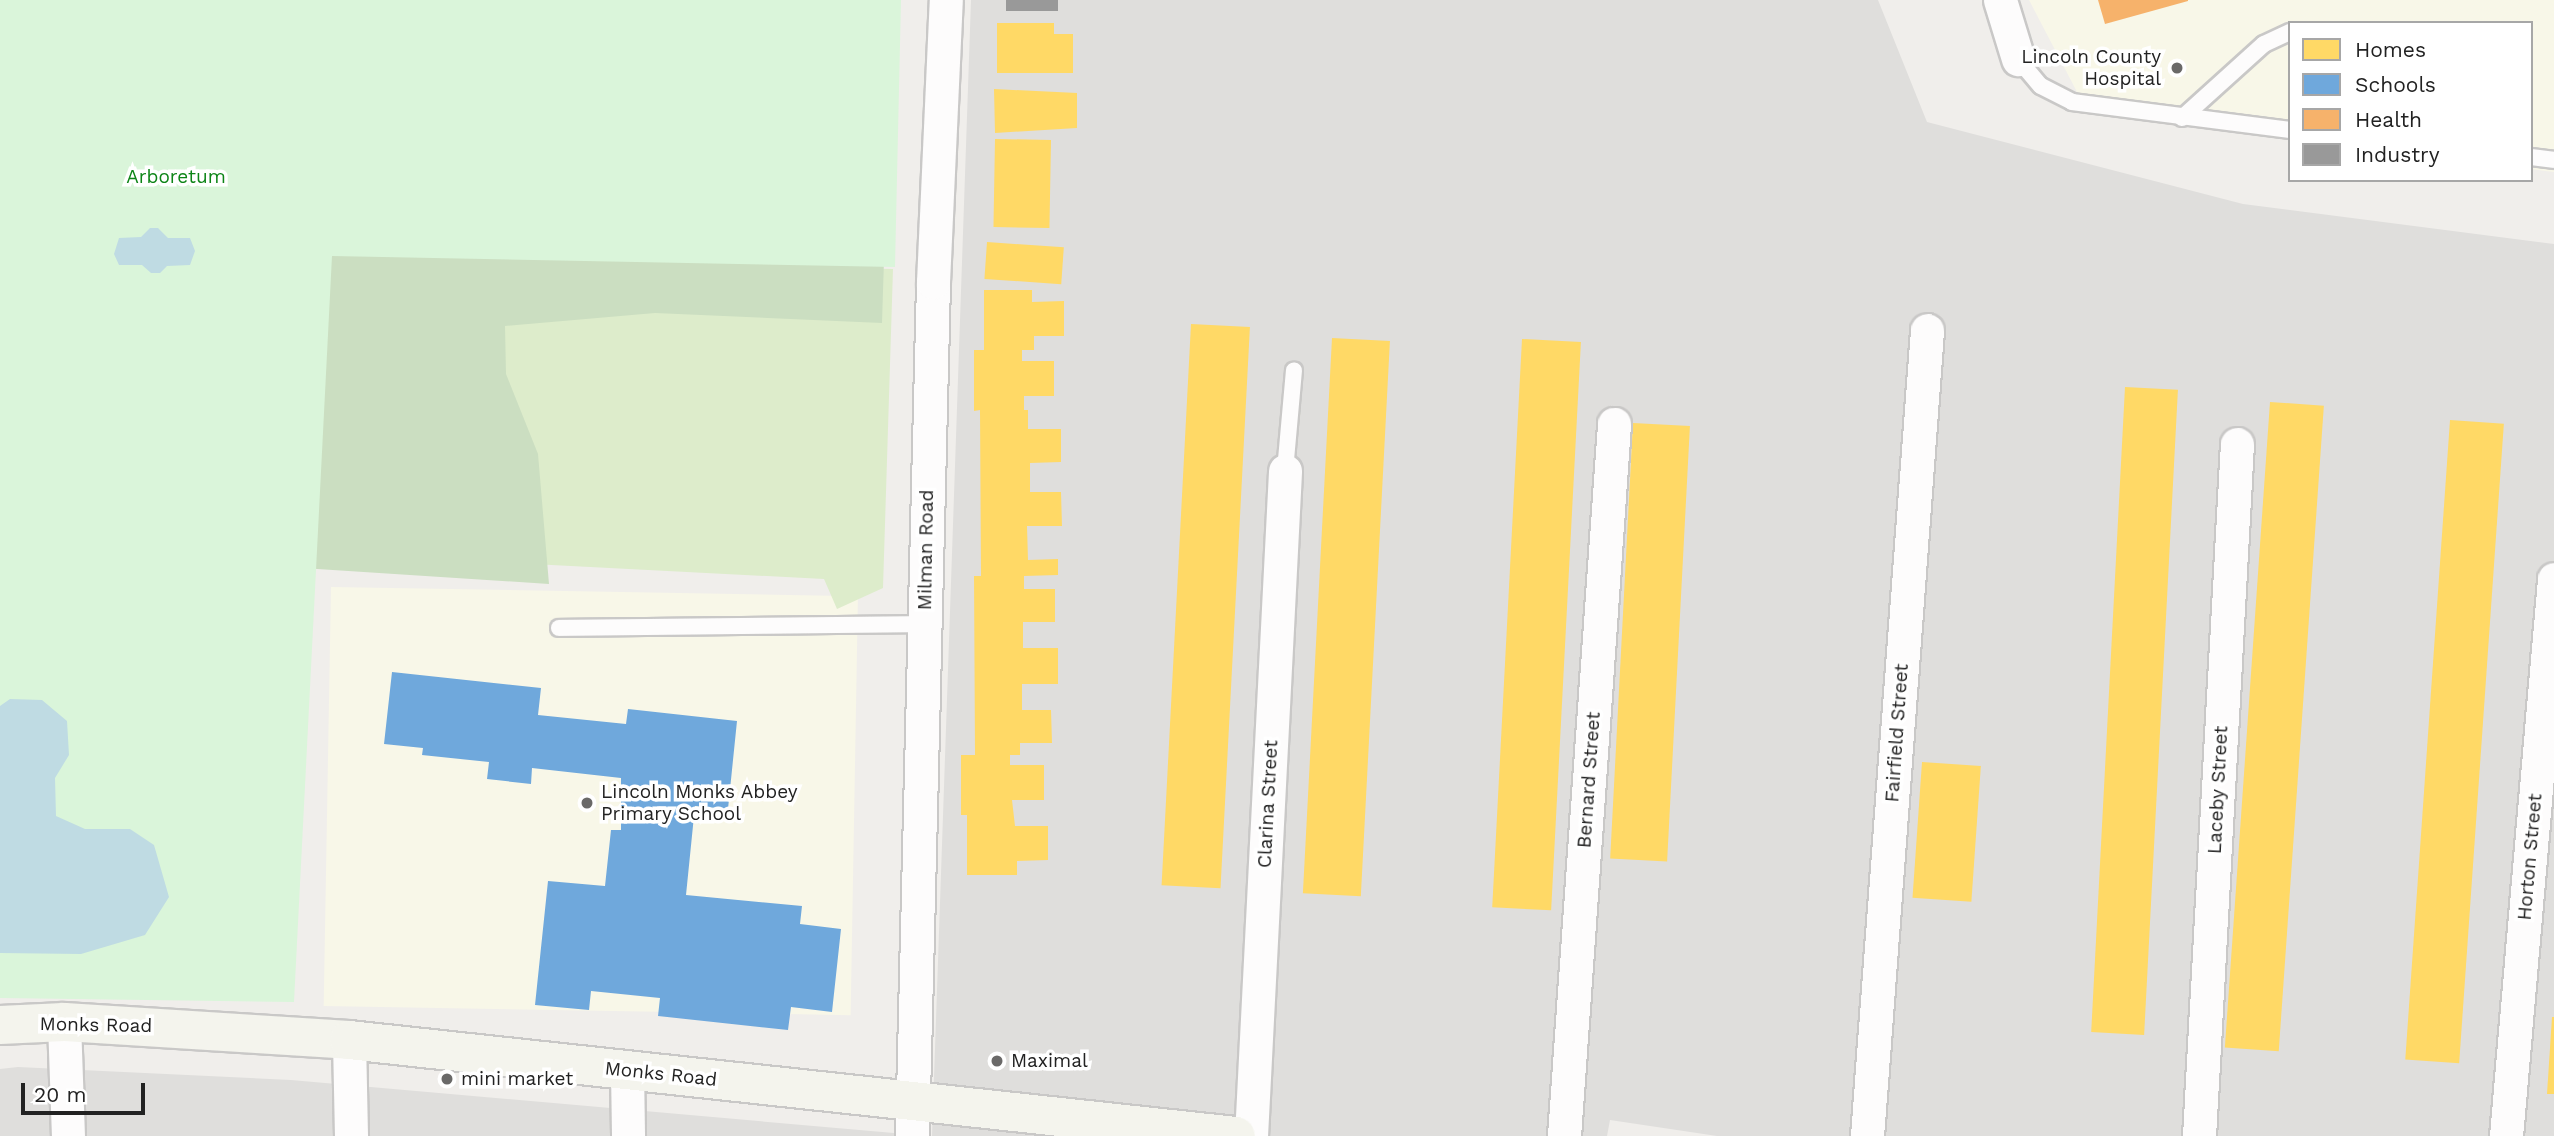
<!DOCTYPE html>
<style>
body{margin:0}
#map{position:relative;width:2554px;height:1136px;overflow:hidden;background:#f0eeeb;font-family:"Work Sans",sans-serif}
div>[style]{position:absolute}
.residential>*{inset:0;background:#dfdedc}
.education>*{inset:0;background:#f8f7e8;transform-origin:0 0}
.grass>*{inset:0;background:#ddeccb}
.forest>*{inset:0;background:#cbdec1}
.park>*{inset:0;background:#daf5da}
.water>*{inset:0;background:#bfdbe3}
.homes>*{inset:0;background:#ffd966;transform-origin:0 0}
.schools>*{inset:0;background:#6fa8dc}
.health>*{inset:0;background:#f6b26b}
.industry>*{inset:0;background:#999;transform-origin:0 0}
.roads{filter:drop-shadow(2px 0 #c9c8c7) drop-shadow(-2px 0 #c9c8c7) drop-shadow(0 2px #c9c8c7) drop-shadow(0 -2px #c9c8c7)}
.lane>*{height:16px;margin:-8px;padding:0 8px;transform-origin:8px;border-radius:8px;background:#fdfcfc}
.street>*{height:33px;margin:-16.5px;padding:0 16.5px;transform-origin:16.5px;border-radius:16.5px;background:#fdfcfc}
.secondary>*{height:38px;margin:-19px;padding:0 19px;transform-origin:19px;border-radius:19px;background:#f4f4ed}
.dots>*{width:19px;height:19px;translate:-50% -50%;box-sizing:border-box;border:4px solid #fff;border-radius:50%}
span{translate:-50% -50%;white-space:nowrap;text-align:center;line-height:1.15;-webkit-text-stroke:7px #fff;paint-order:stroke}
.poi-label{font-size:19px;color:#222}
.right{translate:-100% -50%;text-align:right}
.left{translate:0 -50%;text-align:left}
.park-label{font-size:19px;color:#0c8416}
.street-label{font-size:19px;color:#222}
.legend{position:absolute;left:2288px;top:21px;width:245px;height:161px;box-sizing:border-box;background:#fff;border:2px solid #a7a7a7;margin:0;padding:9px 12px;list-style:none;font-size:21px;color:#222}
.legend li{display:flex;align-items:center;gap:14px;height:35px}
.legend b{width:35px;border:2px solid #a7a7a7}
.scale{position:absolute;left:21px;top:1083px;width:124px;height:32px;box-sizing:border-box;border:4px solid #222;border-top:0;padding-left:9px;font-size:21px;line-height:24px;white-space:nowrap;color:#222;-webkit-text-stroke:5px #fff;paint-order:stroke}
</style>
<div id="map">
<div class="residential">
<div style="clip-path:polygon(971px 0,1878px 0,1927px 122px,2243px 204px,2554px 244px,2554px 1136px,1717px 1136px,1610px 1120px,1607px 1136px,932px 1136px)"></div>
<div style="clip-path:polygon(18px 1067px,291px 1080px,928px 1136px,0 1136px,0 1069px)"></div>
</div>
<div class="education">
<div style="clip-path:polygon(2029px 0,2554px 0,2554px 172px,2531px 169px,2531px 23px,2290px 23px,2290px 139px,2088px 113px)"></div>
<div style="left:331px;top:587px;width:527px;height:419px;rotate:1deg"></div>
</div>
<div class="grass">
<div style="clip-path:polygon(343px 259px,893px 269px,883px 588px,837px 609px,824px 579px,336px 554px)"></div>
</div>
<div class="forest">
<div style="clip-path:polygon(33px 41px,884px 260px,882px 323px,655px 313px,505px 326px,506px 374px,538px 454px,549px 584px,302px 568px)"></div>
</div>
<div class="park">
<div style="clip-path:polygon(0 0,901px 0,895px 267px,332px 256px,294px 1002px,0 998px)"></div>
</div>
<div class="water">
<div style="clip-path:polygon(150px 228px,158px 228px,168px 238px,190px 238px,195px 251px,190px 265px,167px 266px,160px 273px,151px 273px,142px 265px,119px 265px,114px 254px,119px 238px,141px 237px)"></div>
<div style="clip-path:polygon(10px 699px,42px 700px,67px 721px,69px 755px,55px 778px,56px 816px,85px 829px,130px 829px,154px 845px,169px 897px,145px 935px,81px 954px,0 953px,0 706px)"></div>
</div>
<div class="homes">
<div style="clip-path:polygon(997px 23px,1054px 23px,1054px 34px,1073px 34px,1073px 73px,997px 73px)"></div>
<div style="clip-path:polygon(994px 89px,1077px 93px,1077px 128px,995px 133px)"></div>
<div style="left:995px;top:139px;width:56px;height:88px;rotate:1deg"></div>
<div style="left:987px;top:242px;width:77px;height:37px;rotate:4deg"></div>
<div style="clip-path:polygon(984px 290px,1032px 290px,1032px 302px,1064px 301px,1064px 336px,1034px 336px,1034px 350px,1022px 350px,1022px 361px,1054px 361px,1054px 396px,1024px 396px,1024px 410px,1028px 410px,1028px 429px,1061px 429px,1061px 462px,1030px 463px,1030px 492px,1061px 492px,1062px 526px,1027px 526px,1028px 560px,1058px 559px,1058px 575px,1024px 576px,1024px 589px,1055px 589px,1055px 622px,1023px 622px,1023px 648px,1058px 648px,1058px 684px,1022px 684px,1022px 710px,1051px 710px,1052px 743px,1020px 743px,1020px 755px,1010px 755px,1010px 765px,1044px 765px,1044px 800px,1012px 800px,1015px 826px,1048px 826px,1048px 860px,1017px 861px,1017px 875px,967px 875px,967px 815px,961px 815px,961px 755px,975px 755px,974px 576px,981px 576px,980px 410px,974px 411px,974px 350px,984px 350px)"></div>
<div style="left:1191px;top:324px;width:59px;height:562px;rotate:3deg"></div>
<div style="left:1332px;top:338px;width:58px;height:556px;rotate:3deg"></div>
<div style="left:1522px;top:339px;width:59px;height:569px;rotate:3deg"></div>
<div style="left:2125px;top:387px;width:53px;height:646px;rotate:3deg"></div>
<div style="left:2270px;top:402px;width:54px;height:647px;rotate:4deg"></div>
<div style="left:2450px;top:420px;width:54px;height:641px;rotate:4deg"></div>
<div style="left:1633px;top:423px;width:57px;height:436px;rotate:3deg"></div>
<div style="left:1922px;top:762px;width:59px;height:136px;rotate:4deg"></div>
<div style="clip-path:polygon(2552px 1017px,2554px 1017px,2554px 1094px,2547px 1094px)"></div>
</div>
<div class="schools">
<div style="clip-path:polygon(392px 672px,541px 688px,538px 715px,626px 724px,628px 709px,737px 721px,728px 809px,695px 806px,686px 895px,802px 906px,800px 924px,841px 929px,832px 1012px,791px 1007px,788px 1030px,658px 1016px,660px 998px,591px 991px,589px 1010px,535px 1005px,548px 881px,605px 886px,611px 830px,621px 830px,621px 778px,532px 768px,531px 784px,487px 779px,489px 762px,422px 755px,423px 748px,384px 744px)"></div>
</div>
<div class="health">
<div style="clip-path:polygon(2098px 0,2188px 0,2188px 1px,2105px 24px)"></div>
</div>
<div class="industry">
<div style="left:1006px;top:0;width:52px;height:11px"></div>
</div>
<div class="roads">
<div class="lane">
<div style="left:2018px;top:59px;width:35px;rotate:50deg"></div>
<div style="left:2041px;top:86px;width:35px;rotate:27deg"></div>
<div style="left:2072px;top:102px;width:220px;rotate:7.3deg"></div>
<div style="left:2182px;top:118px;width:110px;rotate:-42.1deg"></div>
<div style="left:2264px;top:44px;width:29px;rotate:-25deg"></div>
<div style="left:2531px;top:157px;width:23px;rotate:7deg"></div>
<div style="left:1285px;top:471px;width:101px;rotate:-84.9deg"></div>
<div style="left:559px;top:628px;width:365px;rotate:-0.6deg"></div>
</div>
<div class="street">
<div style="left:2000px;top:0;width:62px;rotate:73deg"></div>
<div style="left:64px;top:1022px;width:114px;rotate:88deg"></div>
<div style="left:349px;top:1040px;width:96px;rotate:88.8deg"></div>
<div style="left:627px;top:1070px;width:66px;rotate:89.1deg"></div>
<div style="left:912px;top:1136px;width:854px;rotate:-88.59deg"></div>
<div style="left:933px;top:282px;width:282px;rotate:-87.4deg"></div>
<div style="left:1251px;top:1136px;width:666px;rotate:-87.07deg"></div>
<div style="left:1564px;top:1136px;width:714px;rotate:-85.98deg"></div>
<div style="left:1867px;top:1136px;width:808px;rotate:-85.74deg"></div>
<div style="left:2199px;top:1136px;width:693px;rotate:-86.86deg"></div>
<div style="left:2506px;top:1136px;width:559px;rotate:-85.07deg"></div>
</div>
<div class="secondary">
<div style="left:0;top:1025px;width:64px;rotate:-2.7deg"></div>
<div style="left:64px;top:1022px;width:286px;rotate:3.6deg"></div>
<div style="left:349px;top:1040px;width:892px;rotate:6.18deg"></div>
</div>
</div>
<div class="dots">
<div style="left:2177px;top:68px;background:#6a6968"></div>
<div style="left:587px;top:803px;background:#6a6968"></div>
<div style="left:997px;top:1061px;background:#6a6968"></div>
<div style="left:447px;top:1079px;background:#6a6968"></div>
</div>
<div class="poi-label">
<span class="right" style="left:2161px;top:68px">Lincoln County<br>Hospital</span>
<span class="left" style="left:601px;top:803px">Lincoln Monks Abbey<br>Primary School</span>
<span class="left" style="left:1011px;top:1061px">Maximal</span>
<span class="left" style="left:461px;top:1079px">mini market</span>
</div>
<div class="park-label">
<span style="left:176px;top:177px">Arboretum</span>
</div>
<div class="street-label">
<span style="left:926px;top:550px;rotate:-89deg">Milman Road</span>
<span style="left:1897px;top:733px;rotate:-86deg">Fairfield Street</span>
<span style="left:1589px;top:780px;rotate:-86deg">Bernard Street</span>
<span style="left:2218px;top:790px;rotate:-87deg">Laceby Street</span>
<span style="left:1268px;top:804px;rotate:-87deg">Clarina Street</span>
<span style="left:2530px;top:857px;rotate:-85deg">Horton Street</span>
<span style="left:96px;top:1025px;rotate:1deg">Monks Road</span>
<span style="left:661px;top:1074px;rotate:6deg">Monks Road</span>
</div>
<ul class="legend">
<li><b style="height:19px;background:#ffd966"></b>Homes</li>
<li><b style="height:19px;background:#6fa8dc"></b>Schools</li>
<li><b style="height:19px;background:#f6b26b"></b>Health</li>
<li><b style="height:19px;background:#999"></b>Industry</li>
</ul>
<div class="scale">20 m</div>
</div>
